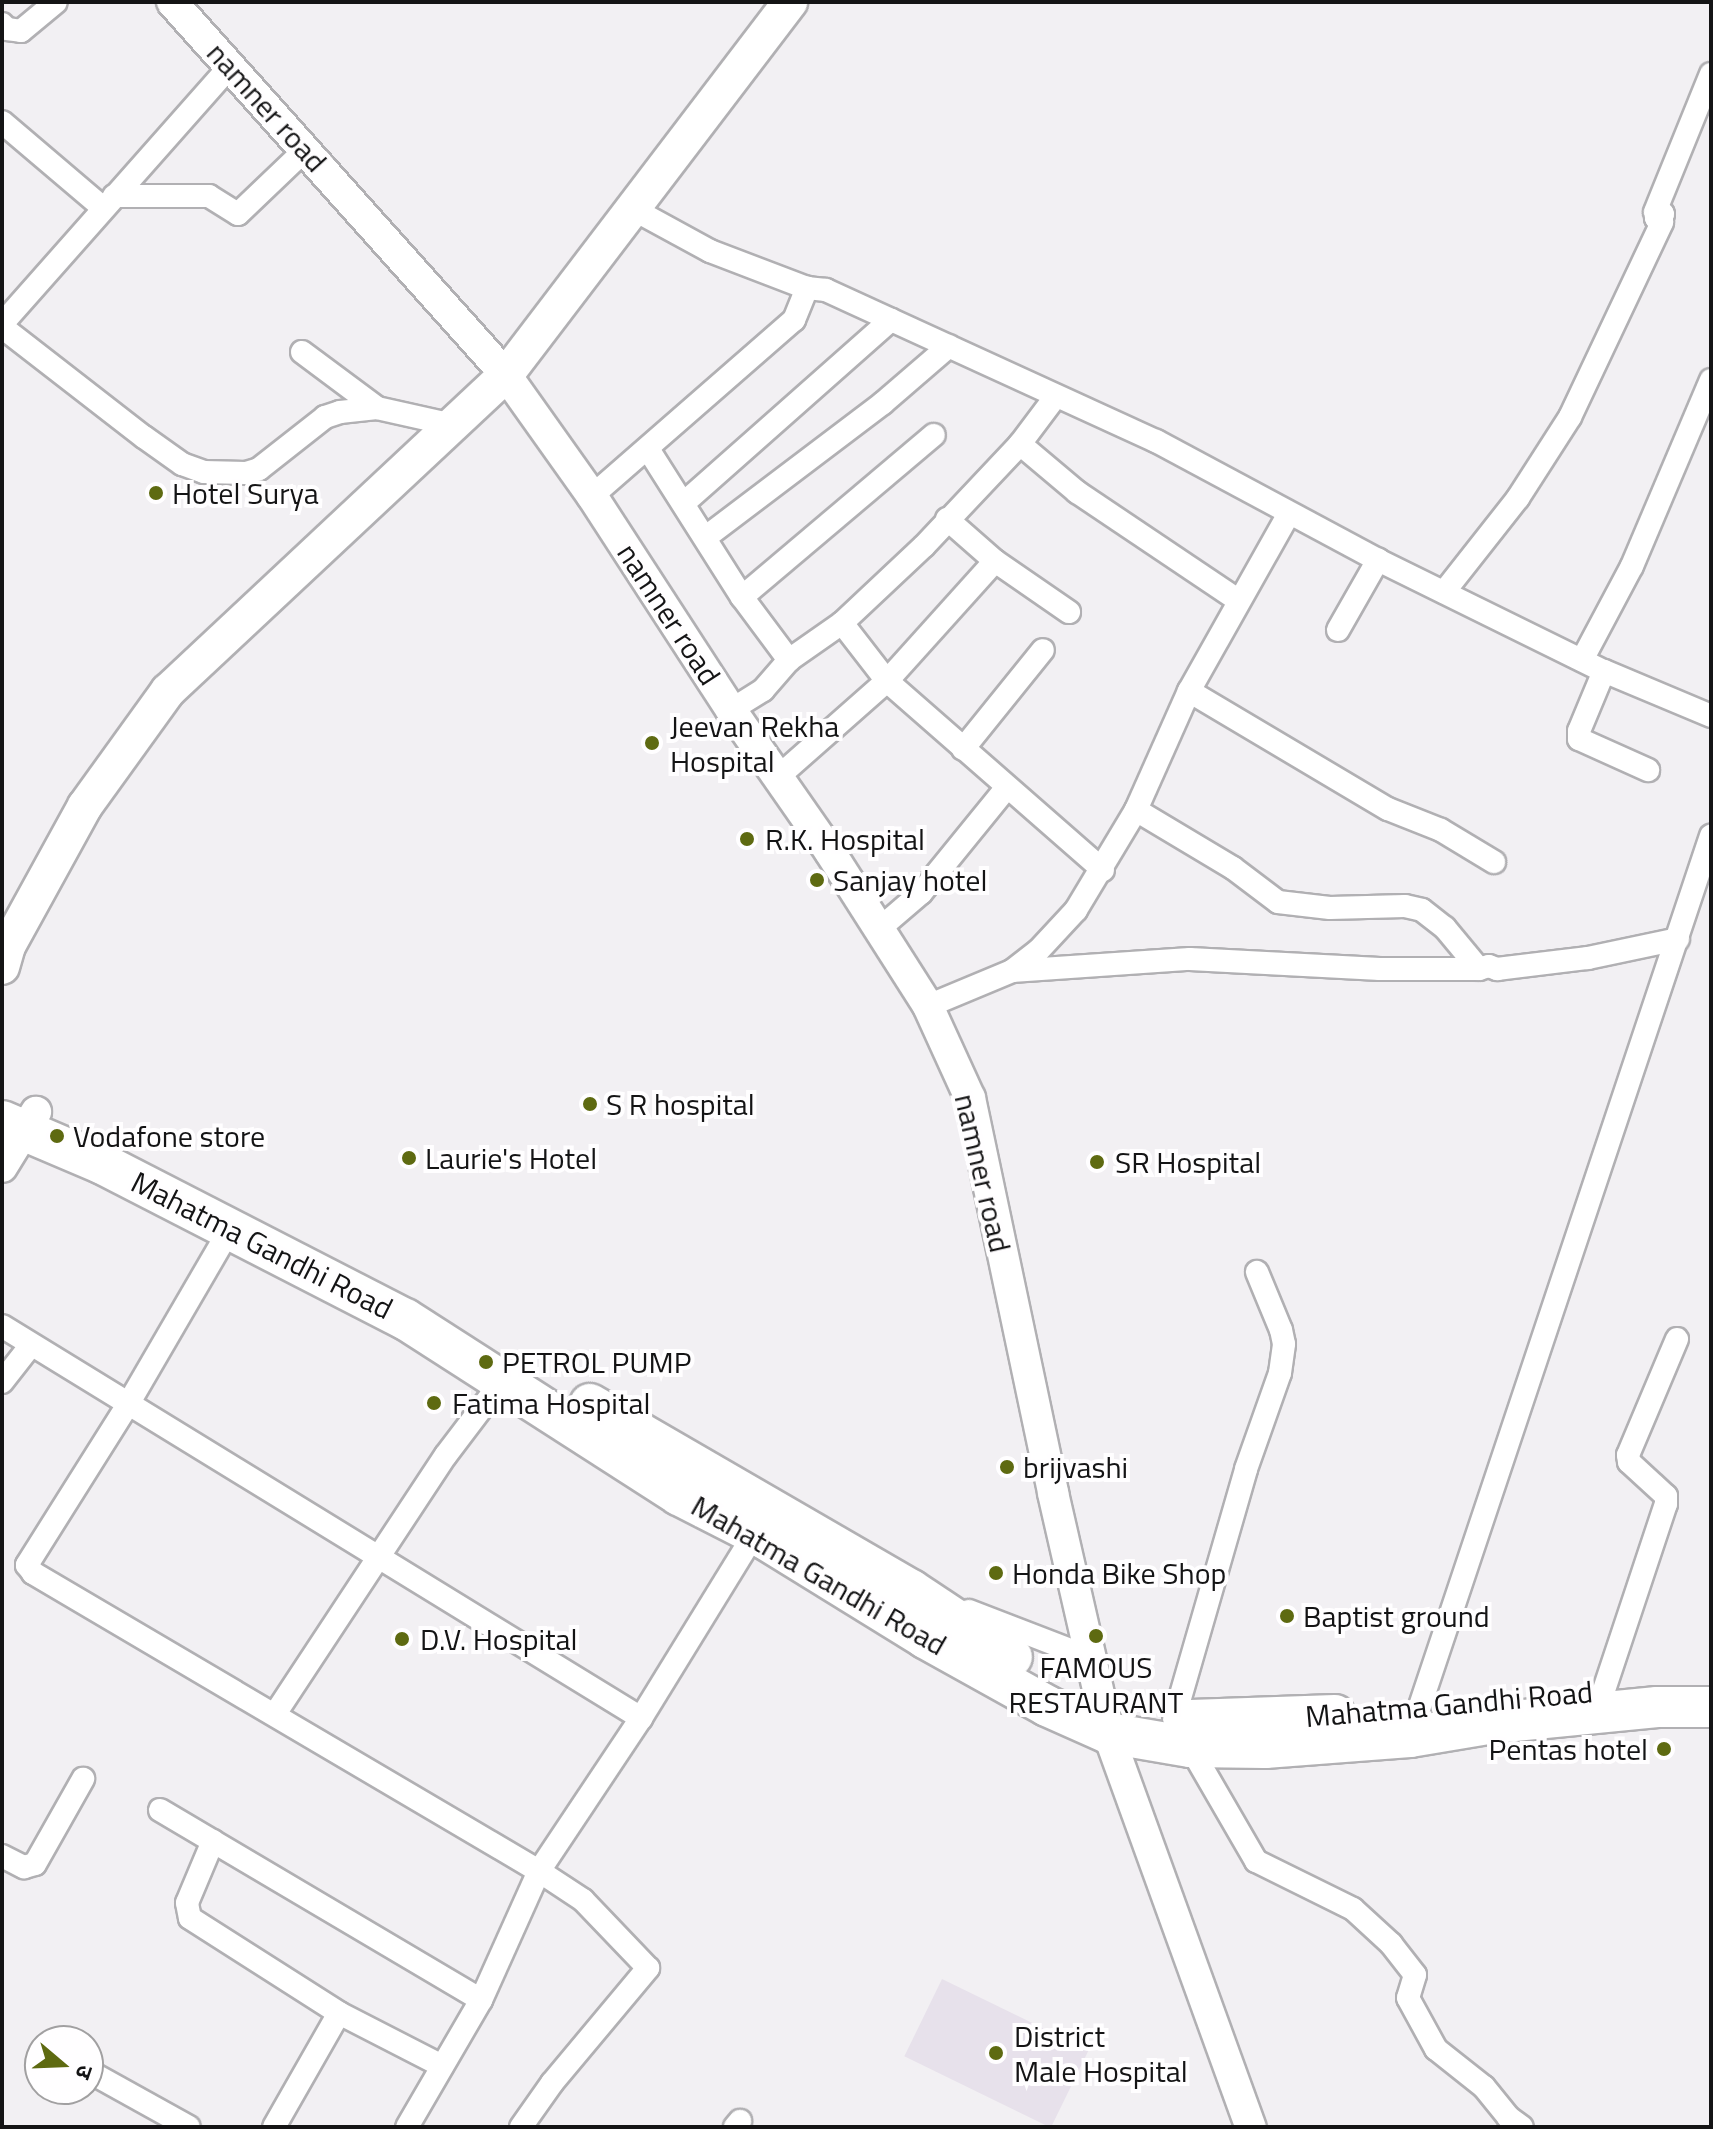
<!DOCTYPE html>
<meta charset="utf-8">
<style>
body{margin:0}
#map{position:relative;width:1713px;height:2129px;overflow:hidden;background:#f2f0f3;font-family:"Titillium Web","Noto Sans Devanagari",sans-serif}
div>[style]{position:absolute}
.built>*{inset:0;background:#e7e1eb;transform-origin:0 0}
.roads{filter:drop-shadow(2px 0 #b1b0b3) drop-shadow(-2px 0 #b1b0b3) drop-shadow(0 2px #b1b0b3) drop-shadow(0 -2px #b1b0b3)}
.street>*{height:22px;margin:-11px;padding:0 11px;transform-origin:11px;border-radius:11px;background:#fff}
.secondary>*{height:30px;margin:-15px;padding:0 15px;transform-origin:15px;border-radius:15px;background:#fff}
.primary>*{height:34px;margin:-17px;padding:0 17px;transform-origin:17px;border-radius:17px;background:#fff}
.highway>*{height:40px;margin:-20px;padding:0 20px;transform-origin:20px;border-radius:20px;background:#fff}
.dots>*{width:22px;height:22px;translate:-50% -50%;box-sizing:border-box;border:4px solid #fffeff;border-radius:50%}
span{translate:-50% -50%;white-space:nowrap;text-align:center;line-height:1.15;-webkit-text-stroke:8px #fffeff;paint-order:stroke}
.street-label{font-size:30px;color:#141415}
.poi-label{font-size:30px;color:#141415}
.left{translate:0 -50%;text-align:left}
.right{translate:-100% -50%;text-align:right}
.frame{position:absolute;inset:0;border:4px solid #141415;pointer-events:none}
.north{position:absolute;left:24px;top:2025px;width:80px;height:80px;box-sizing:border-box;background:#fffeff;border:2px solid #a1a0a1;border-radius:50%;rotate:109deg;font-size:22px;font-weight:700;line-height:32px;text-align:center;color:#141415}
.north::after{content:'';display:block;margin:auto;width:28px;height:36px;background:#5e6a11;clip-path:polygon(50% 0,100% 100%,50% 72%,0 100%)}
</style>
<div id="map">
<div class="built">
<div style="left:942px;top:1979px;width:163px;height:86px;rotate:26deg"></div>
</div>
<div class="roads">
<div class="street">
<div style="left:2px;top:24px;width:7px;rotate:45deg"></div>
<div style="left:7px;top:29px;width:14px;rotate:8deg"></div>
<div style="left:21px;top:31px;width:45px;rotate:-39.6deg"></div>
<div style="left:2px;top:122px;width:133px;rotate:40.4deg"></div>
<div style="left:114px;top:196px;width:95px"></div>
<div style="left:209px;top:196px;width:34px;rotate:32deg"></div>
<div style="left:238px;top:214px;width:93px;rotate:-43.7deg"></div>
<div style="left:633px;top:209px;width:88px;rotate:28.6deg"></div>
<div style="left:710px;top:251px;width:104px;rotate:20.9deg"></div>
<div style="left:807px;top:288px;width:19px;rotate:6deg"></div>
<div style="left:826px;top:290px;width:363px;rotate:24.6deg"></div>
<div style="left:1156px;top:441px;width:252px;rotate:28.2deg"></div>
<div style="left:1378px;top:560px;width:252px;rotate:26.2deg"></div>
<div style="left:1604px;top:671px;width:116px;rotate:22.8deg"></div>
<div style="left:2px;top:324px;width:344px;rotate:-48.5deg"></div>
<div style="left:2px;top:327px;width:180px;rotate:37.8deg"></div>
<div style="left:144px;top:437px;width:47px;rotate:35.4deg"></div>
<div style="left:182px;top:464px;width:23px;rotate:20deg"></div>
<div style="left:204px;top:472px;width:42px;rotate:1.4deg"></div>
<div style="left:246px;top:473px;width:14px;rotate:-17deg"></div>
<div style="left:259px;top:469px;width:84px;rotate:-38.2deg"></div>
<div style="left:325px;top:417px;width:16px;rotate:-18deg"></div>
<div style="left:340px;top:412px;width:37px;rotate:-6deg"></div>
<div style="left:377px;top:408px;width:78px;rotate:12.6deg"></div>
<div style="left:302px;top:352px;width:94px;rotate:36.7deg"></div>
<div style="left:1020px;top:444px;width:75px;rotate:40.1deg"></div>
<div style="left:1077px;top:492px;width:195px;rotate:33.9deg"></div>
<div style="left:648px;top:449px;width:175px;rotate:57.6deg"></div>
<div style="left:742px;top:597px;width:79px;rotate:53.3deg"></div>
<div style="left:592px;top:496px;width:268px;rotate:-41.1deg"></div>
<div style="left:794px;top:320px;width:35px;rotate:-68deg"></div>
<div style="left:685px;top:502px;width:275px;rotate:-41.5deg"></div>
<div style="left:947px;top:519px;width:64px;rotate:41.2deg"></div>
<div style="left:995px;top:561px;width:90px;rotate:34.6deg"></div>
<div style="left:706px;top:537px;width:222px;rotate:-37.1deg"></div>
<div style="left:883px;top:403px;width:87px;rotate:-40.8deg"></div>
<div style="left:1444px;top:592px;width:120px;rotate:-51.8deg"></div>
<div style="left:1518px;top:498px;width:96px;rotate:-57.3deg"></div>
<div style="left:1570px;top:417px;width:216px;rotate:-64.7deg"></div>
<div style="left:1662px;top:222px;width:7px;rotate:-146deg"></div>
<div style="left:1656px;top:218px;width:8px;rotate:-30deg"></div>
<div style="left:1663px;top:214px;width:8px;rotate:-166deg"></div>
<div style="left:1655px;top:212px;width:149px;rotate:-67.9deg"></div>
<div style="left:742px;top:597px;width:251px;rotate:-40.2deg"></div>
<div style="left:842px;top:623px;width:73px;rotate:52.2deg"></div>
<div style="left:887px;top:681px;width:287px;rotate:41.2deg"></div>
<div style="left:1338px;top:630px;width:81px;rotate:-60.3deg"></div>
<div style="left:1582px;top:660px;width:106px;rotate:-62deg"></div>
<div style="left:1632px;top:566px;width:202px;rotate:-67deg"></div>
<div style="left:1604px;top:671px;width:65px;rotate:112.6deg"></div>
<div style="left:1579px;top:731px;width:8px;rotate:90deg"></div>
<div style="left:1579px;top:739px;width:76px;rotate:24.2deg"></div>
<div style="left:1189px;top:691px;width:231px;rotate:30.7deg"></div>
<div style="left:1388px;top:809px;width:57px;rotate:21.6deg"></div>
<div style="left:1441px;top:830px;width:62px;rotate:31.1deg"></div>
<div style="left:731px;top:710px;width:38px;rotate:-32deg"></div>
<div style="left:763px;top:690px;width:40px;rotate:-49deg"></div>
<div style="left:789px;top:660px;width:65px;rotate:-34.9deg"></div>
<div style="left:842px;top:623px;width:112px;rotate:-43.2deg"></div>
<div style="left:924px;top:546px;width:140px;rotate:-46.7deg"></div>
<div style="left:1020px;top:444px;width:60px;rotate:-53.1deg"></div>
<div style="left:963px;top:749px;width:127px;rotate:-51.1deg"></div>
<div style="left:778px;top:777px;width:145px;rotate:-41.4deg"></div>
<div style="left:887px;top:681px;width:161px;rotate:-48deg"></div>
<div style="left:1136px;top:810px;width:113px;rotate:30.9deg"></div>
<div style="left:1233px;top:868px;width:56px;rotate:37.1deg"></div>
<div style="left:1278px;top:902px;width:52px;rotate:6.6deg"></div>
<div style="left:1330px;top:908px;width:75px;rotate:-1.5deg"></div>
<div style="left:1405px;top:906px;width:17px;rotate:13deg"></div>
<div style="left:1422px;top:910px;width:29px;rotate:38deg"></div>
<div style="left:1445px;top:928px;width:53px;rotate:50.3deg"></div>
<div style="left:879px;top:929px;width:55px;rotate:-40.6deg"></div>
<div style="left:921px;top:893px;width:136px;rotate:-50.9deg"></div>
<div style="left:1012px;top:971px;width:178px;rotate:-3.9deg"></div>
<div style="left:1190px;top:959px;width:190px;rotate:3deg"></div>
<div style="left:1380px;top:969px;width:99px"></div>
<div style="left:1479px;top:969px;width:10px;rotate:-17deg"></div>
<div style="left:1489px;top:966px;width:9px;rotate:21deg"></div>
<div style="left:1497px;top:969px;width:92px;rotate:-6.9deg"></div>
<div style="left:1588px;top:958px;width:92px;rotate:-11.9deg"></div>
<div style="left:928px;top:1006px;width:91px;rotate:-22.6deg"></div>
<div style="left:1012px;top:971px;width:33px;rotate:-38deg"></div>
<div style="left:1038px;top:951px;width:56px;rotate:-47.2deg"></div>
<div style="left:1076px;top:910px;width:117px;rotate:-59deg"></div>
<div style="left:1136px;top:810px;width:130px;rotate:-66deg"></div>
<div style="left:1189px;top:691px;width:202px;rotate:-60.6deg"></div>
<div style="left:230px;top:1229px;width:205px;rotate:120.2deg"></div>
<div style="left:127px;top:1406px;width:188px;rotate:122.2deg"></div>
<div style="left:27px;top:1565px;width:10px;rotate:53deg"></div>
<div style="left:33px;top:1573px;width:587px;rotate:30.5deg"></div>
<div style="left:539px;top:1871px;width:141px;rotate:114.2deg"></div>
<div style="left:481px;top:2000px;width:147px;rotate:120.2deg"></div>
<div style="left:2px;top:1326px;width:750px;rotate:31.53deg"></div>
<div style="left:2px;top:1382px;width:47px;rotate:-51.9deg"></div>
<div style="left:969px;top:1611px;width:131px;rotate:21.1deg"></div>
<div style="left:1604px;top:1690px;width:196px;rotate:-71.6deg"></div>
<div style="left:1666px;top:1504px;width:8px;rotate:-90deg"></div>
<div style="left:1666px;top:1496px;width:50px;rotate:-137.4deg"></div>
<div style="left:1629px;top:1462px;width:7px;rotate:-98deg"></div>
<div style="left:1628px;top:1455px;width:126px;rotate:-67.1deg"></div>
<div style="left:1419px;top:1709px;width:921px;rotate:-71.51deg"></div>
<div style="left:275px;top:1714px;width:310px;rotate:-56.6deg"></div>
<div style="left:446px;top:1455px;width:94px;rotate:-52.8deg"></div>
<div style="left:1174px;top:1719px;width:260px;rotate:-73.9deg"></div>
<div style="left:1246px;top:1469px;width:102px;rotate:-70.5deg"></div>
<div style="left:1280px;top:1373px;width:29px;rotate:-82deg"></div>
<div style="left:1284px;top:1344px;width:14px;rotate:-102deg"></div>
<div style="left:1281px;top:1330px;width:63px;rotate:-112.5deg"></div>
<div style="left:1190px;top:1747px;width:132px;rotate:59.9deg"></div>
<div style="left:1256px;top:1861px;width:108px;rotate:26.3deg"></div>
<div style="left:1353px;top:1909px;width:52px;rotate:42.6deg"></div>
<div style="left:1391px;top:1944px;width:39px;rotate:52deg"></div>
<div style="left:1415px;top:1975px;width:24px;rotate:107deg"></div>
<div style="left:1408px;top:1998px;width:58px;rotate:61.2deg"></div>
<div style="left:1436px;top:2049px;width:61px;rotate:38.4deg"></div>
<div style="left:1484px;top:2087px;width:38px;rotate:51deg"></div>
<div style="left:1508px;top:2117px;width:17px;rotate:36deg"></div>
<div style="left:160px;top:1810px;width:373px;rotate:30.6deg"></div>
<div style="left:213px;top:1841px;width:67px;rotate:112.8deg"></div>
<div style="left:187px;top:1903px;width:15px;rotate:79deg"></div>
<div style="left:190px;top:1918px;width:177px;rotate:32.5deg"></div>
<div style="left:339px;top:2013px;width:116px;rotate:27.2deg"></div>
<div style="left:2px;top:1856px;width:25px;rotate:27deg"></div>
<div style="left:24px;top:1867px;width:11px;rotate:-15deg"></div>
<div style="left:35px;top:1864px;width:98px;rotate:-60.5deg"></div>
<div style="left:88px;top:2071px;width:115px;rotate:29deg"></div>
<div style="left:274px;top:2127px;width:131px;rotate:-60.3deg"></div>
<div style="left:521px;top:2127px;width:54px;rotate:-54.8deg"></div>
<div style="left:552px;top:2083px;width:150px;rotate:-50.1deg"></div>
<div style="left:648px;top:1968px;width:94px;rotate:-133.7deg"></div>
<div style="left:583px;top:1900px;width:53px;rotate:-146.6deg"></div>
<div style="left:539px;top:1871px;width:184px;rotate:-56.3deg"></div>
<div style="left:641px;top:1718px;width:216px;rotate:-58.4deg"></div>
<div style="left:735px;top:2127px;width:8px;rotate:-50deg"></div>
</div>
<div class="secondary">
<div style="left:172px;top:2px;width:501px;rotate:48.16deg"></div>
<div style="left:506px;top:375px;width:148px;rotate:54.6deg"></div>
<div style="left:592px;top:496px;width:255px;rotate:57deg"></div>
<div style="left:731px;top:710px;width:173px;rotate:55.1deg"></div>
<div style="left:830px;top:852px;width:183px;rotate:57.5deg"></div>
<div style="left:928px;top:1006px;width:101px;rotate:65.5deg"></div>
<div style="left:970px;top:1098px;width:404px;rotate:78.1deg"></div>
<div style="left:1053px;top:1493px;width:246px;rotate:77.1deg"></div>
<div style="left:1108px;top:1733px;width:419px;rotate:70.1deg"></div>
<div style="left:2px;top:1167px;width:65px;rotate:-58.3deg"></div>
</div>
<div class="primary">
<div style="left:2px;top:967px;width:22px;rotate:-74deg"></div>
<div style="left:8px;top:946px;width:160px;rotate:-61.2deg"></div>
<div style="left:85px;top:806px;width:142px;rotate:-54.2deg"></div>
<div style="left:168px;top:691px;width:463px;rotate:-43.1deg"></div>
<div style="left:506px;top:375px;width:469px;rotate:-52.7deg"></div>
</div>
<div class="highway">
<div style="left:2px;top:1121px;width:110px;rotate:23.1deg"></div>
<div style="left:103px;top:1164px;width:339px;rotate:27.2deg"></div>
<div style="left:405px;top:1319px;width:326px;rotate:32.7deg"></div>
<div style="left:679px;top:1495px;width:97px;rotate:27.1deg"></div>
<div style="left:765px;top:1539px;width:188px;rotate:31.7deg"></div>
<div style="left:925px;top:1638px;width:140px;rotate:29.1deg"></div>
<div style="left:1047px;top:1706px;width:67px;rotate:23.9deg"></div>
<div style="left:1108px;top:1733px;width:83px;rotate:9.7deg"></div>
<div style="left:1190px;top:1747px;width:75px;rotate:0.8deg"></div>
<div style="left:1265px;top:1748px;width:145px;rotate:-4.3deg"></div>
<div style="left:1410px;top:1737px;width:85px;rotate:-9.5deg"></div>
<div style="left:1494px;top:1723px;width:164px;rotate:-5.6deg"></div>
<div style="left:1657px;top:1707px;width:54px"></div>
<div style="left:590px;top:1404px;width:371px;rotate:30.1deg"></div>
<div style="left:911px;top:1590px;width:121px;rotate:33.6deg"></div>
<div style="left:1191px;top:1720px;width:144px;rotate:-2deg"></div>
</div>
</div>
<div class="dots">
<div style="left:156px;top:493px;background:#5e6a11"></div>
<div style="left:652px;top:743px;background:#5e6a11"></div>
<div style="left:747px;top:839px;background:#5e6a11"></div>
<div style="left:817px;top:880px;background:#5e6a11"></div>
<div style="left:590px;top:1104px;background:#5e6a11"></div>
<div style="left:57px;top:1136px;background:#5e6a11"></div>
<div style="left:409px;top:1158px;background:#5e6a11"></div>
<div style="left:1097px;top:1162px;background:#5e6a11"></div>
<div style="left:486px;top:1362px;background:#5e6a11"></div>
<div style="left:434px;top:1403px;background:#5e6a11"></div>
<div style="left:1007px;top:1467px;background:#5e6a11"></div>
<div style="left:996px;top:1573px;background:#5e6a11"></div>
<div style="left:1287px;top:1616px;background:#5e6a11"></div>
<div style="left:1096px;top:1636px;background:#5e6a11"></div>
<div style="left:402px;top:1639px;background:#5e6a11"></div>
<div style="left:1664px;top:1749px;background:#5e6a11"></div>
<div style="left:996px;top:2053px;background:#5e6a11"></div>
</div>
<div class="street-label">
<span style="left:267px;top:107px;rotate:48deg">namner road</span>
<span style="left:669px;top:614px;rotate:57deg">namner road</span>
<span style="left:983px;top:1173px;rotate:77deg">namner road</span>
<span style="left:262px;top:1245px;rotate:27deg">Mahatma Gandhi Road</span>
<span style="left:819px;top:1575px;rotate:30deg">Mahatma Gandhi Road</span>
<span style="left:1449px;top:1704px;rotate:-5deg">Mahatma Gandhi Road</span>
</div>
<div class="poi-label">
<span class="left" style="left:172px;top:493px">Hotel Surya</span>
<span class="left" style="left:670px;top:743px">Jeevan Rekha<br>Hospital</span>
<span class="left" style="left:765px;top:839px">R.K. Hospital</span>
<span class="left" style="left:833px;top:880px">Sanjay hotel</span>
<span class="left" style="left:606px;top:1104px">S R hospital</span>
<span class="left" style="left:73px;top:1136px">Vodafone store</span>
<span class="left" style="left:425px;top:1158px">Laurie's Hotel</span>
<span class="left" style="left:1115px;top:1162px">SR Hospital</span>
<span class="left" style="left:502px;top:1362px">PETROL PUMP</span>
<span class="left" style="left:452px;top:1403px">Fatima Hospital</span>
<span class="left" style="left:1023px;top:1467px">brijvashi</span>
<span class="left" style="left:1012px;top:1573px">Honda Bike Shop</span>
<span class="left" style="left:1303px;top:1616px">Baptist ground</span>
<span class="left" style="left:420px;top:1639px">D.V. Hospital</span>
<span style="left:1096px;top:1684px">FAMOUS<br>RESTAURANT</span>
<span class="right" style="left:1648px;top:1749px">Pentas hotel</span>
<span class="left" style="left:1014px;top:2053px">District<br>Male Hospital</span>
</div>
<div class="frame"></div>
<div class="north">उ</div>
</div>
